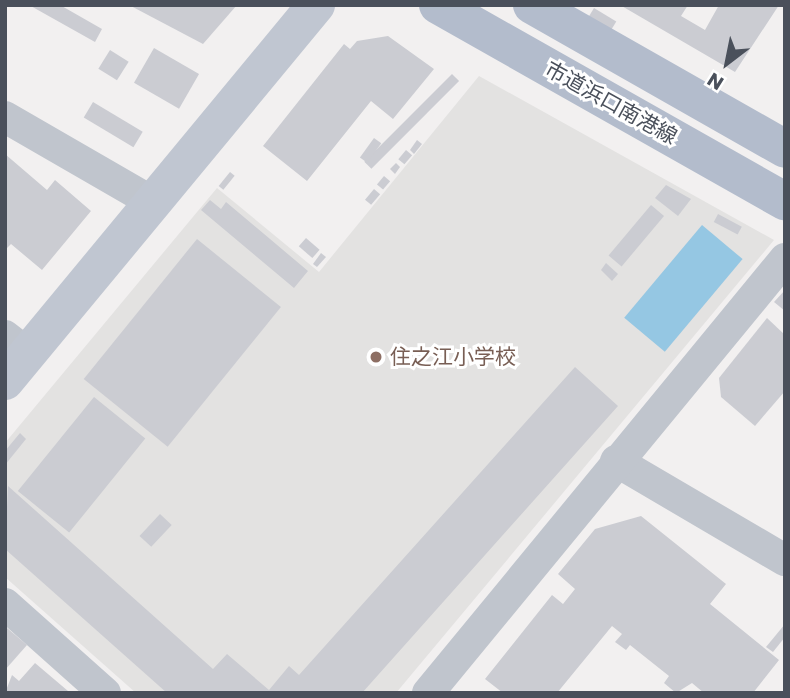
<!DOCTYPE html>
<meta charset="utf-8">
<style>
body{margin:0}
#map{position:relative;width:790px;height:698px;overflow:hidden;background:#f2f0f0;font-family:Poppins,"Noto Sans JP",sans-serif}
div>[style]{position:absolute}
.education>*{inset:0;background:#e3e2e1}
.water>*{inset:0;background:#95c7e3;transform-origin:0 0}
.building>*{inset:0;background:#cbccd2;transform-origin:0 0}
.street>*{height:32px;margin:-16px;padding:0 16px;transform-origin:16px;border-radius:16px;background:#c0c5cd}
.secondary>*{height:38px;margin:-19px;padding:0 19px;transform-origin:19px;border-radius:19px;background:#c0c6d1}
.primary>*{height:38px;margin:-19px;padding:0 19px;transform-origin:19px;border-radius:19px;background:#b3bccc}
.dots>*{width:19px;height:19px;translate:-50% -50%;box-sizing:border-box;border:4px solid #fff;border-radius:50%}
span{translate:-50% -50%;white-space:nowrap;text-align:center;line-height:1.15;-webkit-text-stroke:6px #fff;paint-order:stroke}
.street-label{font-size:21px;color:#4a505b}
.education-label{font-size:21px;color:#785e54}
.left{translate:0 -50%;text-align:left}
.frame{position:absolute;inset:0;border:7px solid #4a505b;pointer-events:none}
.north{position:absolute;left:692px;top:28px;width:70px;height:70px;-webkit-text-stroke:5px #fff;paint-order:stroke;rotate:212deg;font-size:19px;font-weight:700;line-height:28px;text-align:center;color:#4a505b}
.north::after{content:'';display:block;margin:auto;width:24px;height:32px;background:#4a505b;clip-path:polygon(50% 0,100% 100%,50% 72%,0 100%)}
</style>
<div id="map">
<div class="education">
<div style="clip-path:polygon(479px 76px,774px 240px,396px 693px,136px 693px,5px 577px,5px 443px,217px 188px,319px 272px)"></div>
</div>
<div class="water">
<div style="left:702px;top:225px;width:53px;height:121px;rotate:40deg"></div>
</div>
<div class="building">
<div style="clip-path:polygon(29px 5px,60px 5px,102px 29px,95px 42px)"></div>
<div style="clip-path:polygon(129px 5px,237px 5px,203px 44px)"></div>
<div style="clip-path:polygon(620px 5px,688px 5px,681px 16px,705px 30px,719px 5px,779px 5px,735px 72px)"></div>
<div style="left:594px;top:8px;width:26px;height:10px;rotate:31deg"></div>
<div style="clip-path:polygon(388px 36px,434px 69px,393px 119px,371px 101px,307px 181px,263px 146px,344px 44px,350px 49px,357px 41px)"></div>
<div style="left:154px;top:48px;width:52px;height:40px;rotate:30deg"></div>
<div style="left:110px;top:50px;width:22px;height:22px;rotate:32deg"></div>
<div style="left:452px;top:74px;width:10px;height:124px;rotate:45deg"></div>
<div style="left:93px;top:102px;width:58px;height:18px;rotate:31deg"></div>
<div style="left:374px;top:138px;width:9px;height:24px;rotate:36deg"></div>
<div style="clip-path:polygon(417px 140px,422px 144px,414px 154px,410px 150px)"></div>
<div style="left:406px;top:150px;width:8px;height:12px;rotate:40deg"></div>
<div style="clip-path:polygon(5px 154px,47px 190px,55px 180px,91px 211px,42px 270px,11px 244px,5px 250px)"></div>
<div style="clip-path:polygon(396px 163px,400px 167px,395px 174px,390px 169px)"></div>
<div style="left:230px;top:172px;width:6px;height:18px;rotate:39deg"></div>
<div style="left:384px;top:176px;width:8px;height:11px;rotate:40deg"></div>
<div style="clip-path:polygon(666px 185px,691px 199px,678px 216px,655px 198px)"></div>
<div style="left:374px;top:189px;width:8px;height:14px;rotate:40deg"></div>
<div style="clip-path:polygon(210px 200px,221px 209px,226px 202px,308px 271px,294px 288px,201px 210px)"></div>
<div style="left:651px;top:205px;width:17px;height:66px;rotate:40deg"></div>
<div style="left:718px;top:214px;width:27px;height:9px;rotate:28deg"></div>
<div style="left:306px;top:238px;width:18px;height:11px;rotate:41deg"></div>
<div style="left:197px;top:239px;width:108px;height:180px;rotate:39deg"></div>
<div style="clip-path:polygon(321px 253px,326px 257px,317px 267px,313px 264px)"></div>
<div style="clip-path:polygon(606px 263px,618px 274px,612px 281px,601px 270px)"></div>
<div style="clip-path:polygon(785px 290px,785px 311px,774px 302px)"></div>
<div style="clip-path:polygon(767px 318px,785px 335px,785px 391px,755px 426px,721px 397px,719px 378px)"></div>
<div style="clip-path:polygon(575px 367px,618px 406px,362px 693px,167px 693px,5px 549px,8px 486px,213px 669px,227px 654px,269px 690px,289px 666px,299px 675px)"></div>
<div style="left:94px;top:397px;width:66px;height:121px;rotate:39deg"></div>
<div style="clip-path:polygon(20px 433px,26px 439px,5px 465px,5px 451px)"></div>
<div style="left:160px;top:514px;width:16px;height:30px;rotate:43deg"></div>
<div style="clip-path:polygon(641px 516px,726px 584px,710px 604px,779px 660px,753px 693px,704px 693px,692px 683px,676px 693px,664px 683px,669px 676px,630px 645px,626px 650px,615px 642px,622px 634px,612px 626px,557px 693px,503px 693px,485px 679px,552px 595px,563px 604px,575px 589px,558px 574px,595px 529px)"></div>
<div style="clip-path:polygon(785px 624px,785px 637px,773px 652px,766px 647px)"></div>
<div style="clip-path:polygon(7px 628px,27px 645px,5px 670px,5px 630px)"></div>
<div style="clip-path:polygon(35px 663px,68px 691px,5px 693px,12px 675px,19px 681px)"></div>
</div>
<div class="street">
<div style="left:5px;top:117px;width:170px;rotate:30deg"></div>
<div style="left:5px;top:336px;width:29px;rotate:38deg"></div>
<div style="left:616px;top:461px;width:196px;rotate:30.4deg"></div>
<div style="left:5px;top:604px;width:134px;rotate:41.7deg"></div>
<div style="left:428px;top:693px;width:562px;rotate:-50.56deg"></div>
</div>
<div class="secondary">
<div style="left:5px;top:381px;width:488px;rotate:-50.4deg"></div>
</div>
<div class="primary">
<div style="left:438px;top:5px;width:399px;rotate:29.5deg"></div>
<div style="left:532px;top:5px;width:291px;rotate:29.6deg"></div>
</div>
<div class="dots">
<div style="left:376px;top:357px;background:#8d6e63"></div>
</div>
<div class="street-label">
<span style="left:611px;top:103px;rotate:29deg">市道浜口南港線</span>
</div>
<div class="education-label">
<span class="left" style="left:390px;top:357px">住之江小学校</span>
</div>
<div class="frame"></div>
<div class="north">N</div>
</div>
